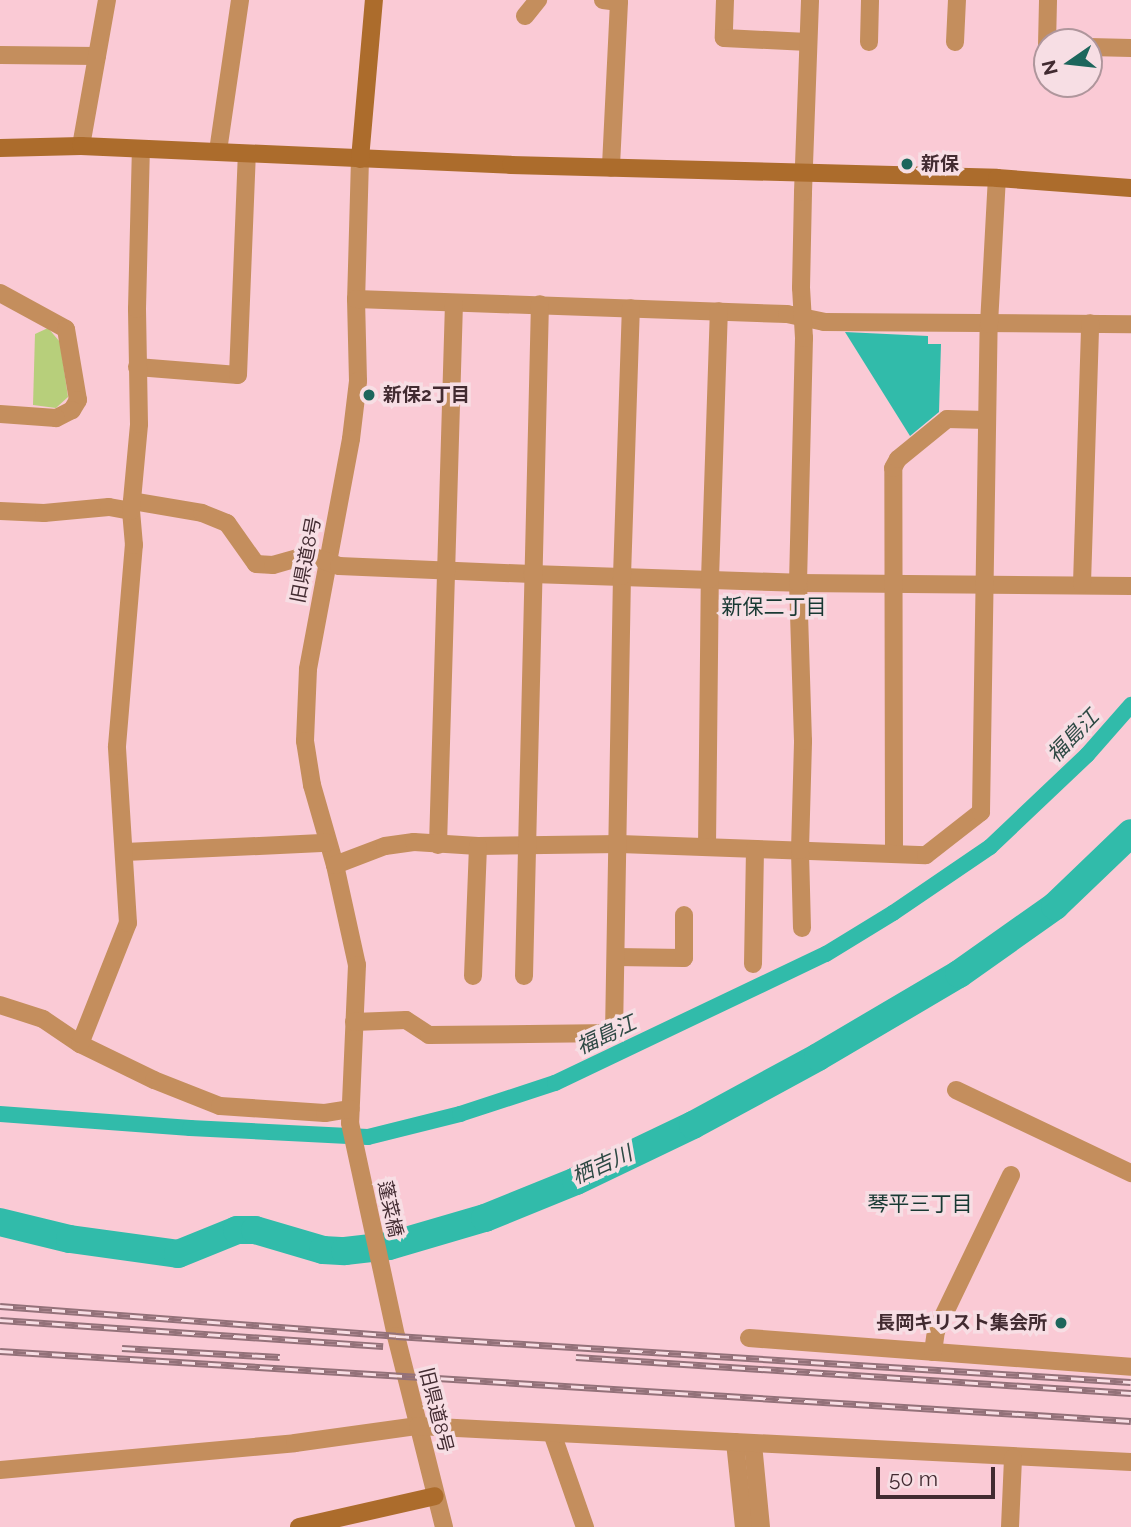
<!DOCTYPE html>
<meta charset="utf-8">
<style>
body{margin:0}
#map{position:relative;width:1131px;height:1527px;overflow:hidden;background:#facad5;font-family:Raleway,"Noto Sans JP",sans-serif}
div>[style]{position:absolute}
.green>*{inset:0;background:#b7cf7b}
.water>*{inset:0;background:#31bbaa}
.canal>*{height:16px;margin:-8px;padding:0 8px;transform-origin:8px;border-radius:8px;background:#31bbaa}
.river>*{height:28px;margin:-14px;padding:0 14px;transform-origin:14px;border-radius:14px;background:#31bbaa}
.street>*{height:18px;margin:-9px;padding:0 9px;transform-origin:9px;border-radius:9px;background:#c48e5d}
.secondary>*{height:18px;margin:-9px;padding:0 9px;transform-origin:9px;border-radius:9px;background:#ac6c2c}
.rail>*{height:7px;margin-top:-3.5px;transform-origin:0;background:repeating-linear-gradient(90deg,#f7dee4 0 13px,#937179 0 26px);box-sizing:border-box;border-block:2px solid #937179}
.dots>*{width:19px;height:19px;translate:-50% -50%;box-sizing:border-box;border:4px solid #f7dee4;border-radius:50%}
span{translate:-50% -50%;white-space:nowrap;text-align:center;line-height:1.15;-webkit-text-stroke:7px #f7dee4;paint-order:stroke}
.poi-label{font-size:19px;color:#422b31;font-weight:700}
.left{translate:0 -50%;text-align:left}
.right{translate:-100% -50%;text-align:right}
.street-label{font-size:19px;color:#422b31}
.neighbourhood-label{font-size:21px;color:#183933}
.water-label{font-size:21px;color:#2d4944;font-style:italic}
.north{position:absolute;left:1033px;top:28px;width:70px;height:70px;box-sizing:border-box;background:#f7dee4;border:2px solid #af969c;border-radius:50%;rotate:256deg;font-size:19px;font-weight:700;line-height:28px;text-align:center;color:#422b31}
.north::after{content:'';display:block;margin:auto;width:24px;height:32px;background:#1d665c;clip-path:polygon(50% 0,100% 100%,50% 72%,0 100%)}
.scale{position:absolute;left:876px;top:1467px;width:119px;height:32px;box-sizing:border-box;border:4px solid #422b31;border-top:0;padding-left:9px;font-size:21px;line-height:24px;white-space:nowrap;color:#422b31;-webkit-text-stroke:5px #f7dee4;paint-order:stroke}
</style>
<div id="map">
<div class="green">
<div style="clip-path:polygon(48px 328px,60px 342px,68px 397px,56px 408px,33px 405px,35px 334px)"></div>
</div>
<div class="water">
<div style="clip-path:polygon(845px 332px,928px 336px,928px 344px,941px 344px,939px 412px,910px 436px)"></div>
</div>
<div class="canal">
<div style="left:0;top:1114px;width:191px;rotate:4.2deg"></div>
<div style="left:190px;top:1128px;width:178px;rotate:2.9deg"></div>
<div style="left:368px;top:1137px;width:95px;rotate:-14deg"></div>
<div style="left:460px;top:1114px;width:100px;rotate:-18.1deg"></div>
<div style="left:555px;top:1083px;width:300px;rotate:-25.5deg"></div>
<div style="left:826px;top:954px;width:79px;rotate:-31.5deg"></div>
<div style="left:893px;top:913px;width:117px;rotate:-34.2deg"></div>
<div style="left:990px;top:847px;width:134px;rotate:-43.5deg"></div>
<div style="left:1087px;top:755px;width:67px;rotate:-48.7deg"></div>
</div>
<div class="river">
<div style="left:0;top:1222px;width:72px;rotate:13.7deg"></div>
<div style="left:70px;top:1239px;width:109px;rotate:7.9deg"></div>
<div style="left:178px;top:1254px;width:64px;rotate:-22.1deg"></div>
<div style="left:237px;top:1230px;width:18px"></div>
<div style="left:255px;top:1230px;width:71px;rotate:16.4deg"></div>
<div style="left:323px;top:1250px;width:22px;rotate:3deg"></div>
<div style="left:345px;top:1251px;width:44px;rotate:-6.5deg"></div>
<div style="left:389px;top:1246px;width:100px;rotate:-16.3deg"></div>
<div style="left:485px;top:1218px;width:98px;rotate:-22.1deg"></div>
<div style="left:576px;top:1181px;width:130px;rotate:-25.6deg"></div>
<div style="left:693px;top:1125px;width:142px;rotate:-28.5deg"></div>
<div style="left:818px;top:1057px;width:164px;rotate:-30.5deg"></div>
<div style="left:959px;top:974px;width:118px;rotate:-35.3deg"></div>
<div style="left:1055px;top:906px;width:105px;rotate:-43.8deg"></div>
</div>
<div class="street">
<div style="left:603px;top:0;width:16px;rotate:7deg"></div>
<div style="left:619px;top:2px;width:166px;rotate:92.8deg"></div>
<div style="left:725px;top:0;width:38px;rotate:92deg"></div>
<div style="left:724px;top:38px;width:84px;rotate:2.7deg"></div>
<div style="left:525px;top:16px;width:21px;rotate:-51deg"></div>
<div style="left:869px;top:42px;width:42px;rotate:-88.6deg"></div>
<div style="left:955px;top:42px;width:42px;rotate:-87.3deg"></div>
<div style="left:1047px;top:45px;width:45px;rotate:-88.7deg"></div>
<div style="left:1089px;top:47px;width:42px;rotate:1.4deg"></div>
<div style="left:0;top:55px;width:97px;rotate:0.6deg"></div>
<div style="left:81px;top:146px;width:148px;rotate:-79.9deg"></div>
<div style="left:218px;top:151px;width:153px;rotate:-81.7deg"></div>
<div style="left:360px;top:159px;width:140px;rotate:91.6deg"></div>
<div style="left:356px;top:299px;width:82px;rotate:88.6deg"></div>
<div style="left:358px;top:381px;width:58px;rotate:96.9deg"></div>
<div style="left:351px;top:439px;width:234px;rotate:100.6deg"></div>
<div style="left:308px;top:669px;width:72px;rotate:92.4deg"></div>
<div style="left:305px;top:741px;width:45px;rotate:81deg"></div>
<div style="left:312px;top:785px;width:83px;rotate:74deg"></div>
<div style="left:335px;top:865px;width:102px;rotate:77.6deg"></div>
<div style="left:357px;top:965px;width:158px;rotate:92.5deg"></div>
<div style="left:350px;top:1123px;width:218px;rotate:77.8deg"></div>
<div style="left:396px;top:1336px;width:197px;rotate:75.9deg"></div>
<div style="left:0;top:293px;width:75px;rotate:28.6deg"></div>
<div style="left:66px;top:329px;width:72px;rotate:80.4deg"></div>
<div style="left:78px;top:400px;width:12px;rotate:121deg"></div>
<div style="left:72px;top:410px;width:18px;rotate:153deg"></div>
<div style="left:56px;top:418px;width:56px;rotate:-175.9deg"></div>
<div style="left:356px;top:299px;width:431px;rotate:2deg"></div>
<div style="left:787px;top:314px;width:38px;rotate:12deg"></div>
<div style="left:824px;top:322px;width:307px;rotate:0.4deg"></div>
<div style="left:137px;top:367px;width:101px;rotate:4.5deg"></div>
<div style="left:238px;top:375px;width:221px;rotate:-87.7deg"></div>
<div style="left:132px;top:501px;width:71px;rotate:9.7deg"></div>
<div style="left:202px;top:513px;width:27px;rotate:22deg"></div>
<div style="left:227px;top:523px;width:50px;rotate:54.7deg"></div>
<div style="left:256px;top:564px;width:17px;rotate:3deg"></div>
<div style="left:273px;top:565px;width:37px;rotate:-16deg"></div>
<div style="left:309px;top:555px;width:32px;rotate:20deg"></div>
<div style="left:339px;top:566px;width:193px;rotate:2.4deg"></div>
<div style="left:532px;top:574px;width:266px;rotate:1.9deg"></div>
<div style="left:798px;top:583px;width:333px;rotate:0.5deg"></div>
<div style="left:0;top:511px;width:44px;rotate:2.6deg"></div>
<div style="left:44px;top:513px;width:65px;rotate:-5.3deg"></div>
<div style="left:109px;top:507px;width:22px;rotate:10deg"></div>
<div style="left:1082px;top:584px;width:261px;rotate:-88.2deg"></div>
<div style="left:438px;top:845px;width:542px;rotate:-88.31deg"></div>
<div style="left:707px;top:847px;width:268px;rotate:-89.4deg"></div>
<div style="left:710px;top:579px;width:268px;rotate:-88.1deg"></div>
<div style="left:125px;top:852px;width:202px;rotate:-2.6deg"></div>
<div style="left:894px;top:853px;width:385px;rotate:-90.1deg"></div>
<div style="left:893px;top:468px;width:10px;rotate:-61deg"></div>
<div style="left:898px;top:459px;width:63px;rotate:-39.2deg"></div>
<div style="left:947px;top:419px;width:40px;rotate:1.4deg"></div>
<div style="left:335px;top:865px;width:53px;rotate:-20.8deg"></div>
<div style="left:385px;top:846px;width:29px;rotate:-8deg"></div>
<div style="left:414px;top:842px;width:64px;rotate:3.6deg"></div>
<div style="left:478px;top:846px;width:142px;rotate:-0.8deg"></div>
<div style="left:620px;top:844px;width:306px;rotate:2.1deg"></div>
<div style="left:926px;top:855px;width:70px;rotate:-38deg"></div>
<div style="left:981px;top:812px;width:488px;rotate:-89.1deg"></div>
<div style="left:989px;top:324px;width:146px;rotate:-86.9deg"></div>
<div style="left:802px;top:928px;width:78px;rotate:-91.5deg"></div>
<div style="left:800px;top:850px;width:109px;rotate:-88.4deg"></div>
<div style="left:803px;top:741px;width:158px;rotate:-91.8deg"></div>
<div style="left:798px;top:583px;width:245px;rotate:-88.6deg"></div>
<div style="left:804px;top:338px;width:50px;rotate:-93.4deg"></div>
<div style="left:801px;top:288px;width:96px;rotate:-88.8deg"></div>
<div style="left:803px;top:192px;width:192px;rotate:-87.9deg"></div>
<div style="left:616px;top:957px;width:68px;rotate:0.8deg"></div>
<div style="left:684px;top:958px;width:43px;rotate:-90deg"></div>
<div style="left:753px;top:964px;width:115px;rotate:-89deg"></div>
<div style="left:473px;top:976px;width:130px;rotate:-87.8deg"></div>
<div style="left:524px;top:976px;width:672px;rotate:-88.64deg"></div>
<div style="left:0;top:1005px;width:45px;rotate:18deg"></div>
<div style="left:43px;top:1019px;width:45px;rotate:34deg"></div>
<div style="left:80px;top:1044px;width:82px;rotate:25.9deg"></div>
<div style="left:154px;top:1080px;width:71px;rotate:21.5deg"></div>
<div style="left:220px;top:1106px;width:105px;rotate:3.8deg"></div>
<div style="left:325px;top:1113px;width:26px;rotate:-9deg"></div>
<div style="left:354px;top:1022px;width:52px;rotate:-2.2deg"></div>
<div style="left:406px;top:1020px;width:27px;rotate:33deg"></div>
<div style="left:429px;top:1035px;width:185px;rotate:-0.6deg"></div>
<div style="left:614px;top:1033px;width:457px;rotate:-89deg"></div>
<div style="left:622px;top:576px;width:268px;rotate:-88.1deg"></div>
<div style="left:80px;top:1044px;width:130px;rotate:-68.4deg"></div>
<div style="left:128px;top:923px;width:177px;rotate:-93.6deg"></div>
<div style="left:117px;top:746px;width:202px;rotate:-85.2deg"></div>
<div style="left:134px;top:545px;width:34px;rotate:-95deg"></div>
<div style="left:131px;top:511px;width:87px;rotate:-84.7deg"></div>
<div style="left:139px;top:424px;width:115px;rotate:-91deg"></div>
<div style="left:137px;top:309px;width:159px;rotate:-88.6deg"></div>
<div style="left:956px;top:1090px;width:194px;rotate:25.4deg"></div>
<div style="left:749px;top:1338px;width:383px;rotate:4.3deg"></div>
<div style="left:933px;top:1352px;width:21px;rotate:-82deg"></div>
<div style="left:936px;top:1331px;width:173px;rotate:-64.3deg"></div>
<div style="left:552px;top:1433px;width:100px;rotate:70.7deg"></div>
<div style="left:735px;top:1442px;width:85px;rotate:84deg"></div>
<div style="left:753px;top:1444px;width:83px;rotate:84.5deg"></div>
<div style="left:0;top:1470px;width:296px;rotate:-5.2deg"></div>
<div style="left:295px;top:1443px;width:124px;rotate:-7.9deg"></div>
<div style="left:418px;top:1426px;width:714px;rotate:2.89deg"></div>
<div style="left:1010px;top:1527px;width:69px;rotate:-87.5deg"></div>
</div>
<div class="secondary">
<div style="left:0;top:148px;width:81px;rotate:-1.4deg"></div>
<div style="left:81px;top:146px;width:430px;rotate:2.5deg"></div>
<div style="left:511px;top:165px;width:486px;rotate:1.5deg"></div>
<div style="left:997px;top:178px;width:134px;rotate:4.3deg"></div>
<div style="left:360px;top:159px;width:160px;rotate:-85deg"></div>
<div style="left:299px;top:1527px;width:139px;rotate:-12.8deg"></div>
</div>
<div class="rail">
<div style="left:0;top:1306px;width:397px;rotate:4.3deg"></div>
<div style="left:396px;top:1336px;width:736px;rotate:3.58deg"></div>
<div style="left:0;top:1320px;width:384px;rotate:3.9deg"></div>
<div style="left:122px;top:1348px;width:158px;rotate:3.3deg"></div>
<div style="left:0;top:1351px;width:1133px;rotate:3.54deg"></div>
<div style="left:576px;top:1357px;width:556px;rotate:3.71deg"></div>
</div>
<div class="dots">
<div style="left:907px;top:164px;background:#1d665c"></div>
<div style="left:369px;top:395px;background:#1d665c"></div>
<div style="left:1061px;top:1323px;background:#1d665c"></div>
</div>
<div class="poi-label">
<span class="left" style="left:921px;top:164px">新保</span>
<span class="left" style="left:383px;top:395px">新保2丁目</span>
<span class="right" style="left:1047px;top:1323px">長岡キリスト集会所</span>
</div>
<div class="street-label">
<span style="left:306px;top:560px;rotate:-79deg">旧県道8号</span>
<span style="left:390px;top:1209px;rotate:78deg">蓬菜橋</span>
<span style="left:436px;top:1410px;rotate:76deg">旧県道8号</span>
</div>
<div class="neighbourhood-label">
<span style="left:774px;top:607px">新保二丁目</span>
<span style="left:920px;top:1204px">琴平三丁目</span>
</div>
<div class="water-label">
<span style="left:1073px;top:736px;rotate:-46deg">福島江</span>
<span style="left:606px;top:1035px;rotate:-25deg">福島江</span>
<span style="left:602px;top:1165px;rotate:-24deg">栖吉川</span>
</div>
<div class="north">N</div>
<div class="scale">50 m</div>
</div>
